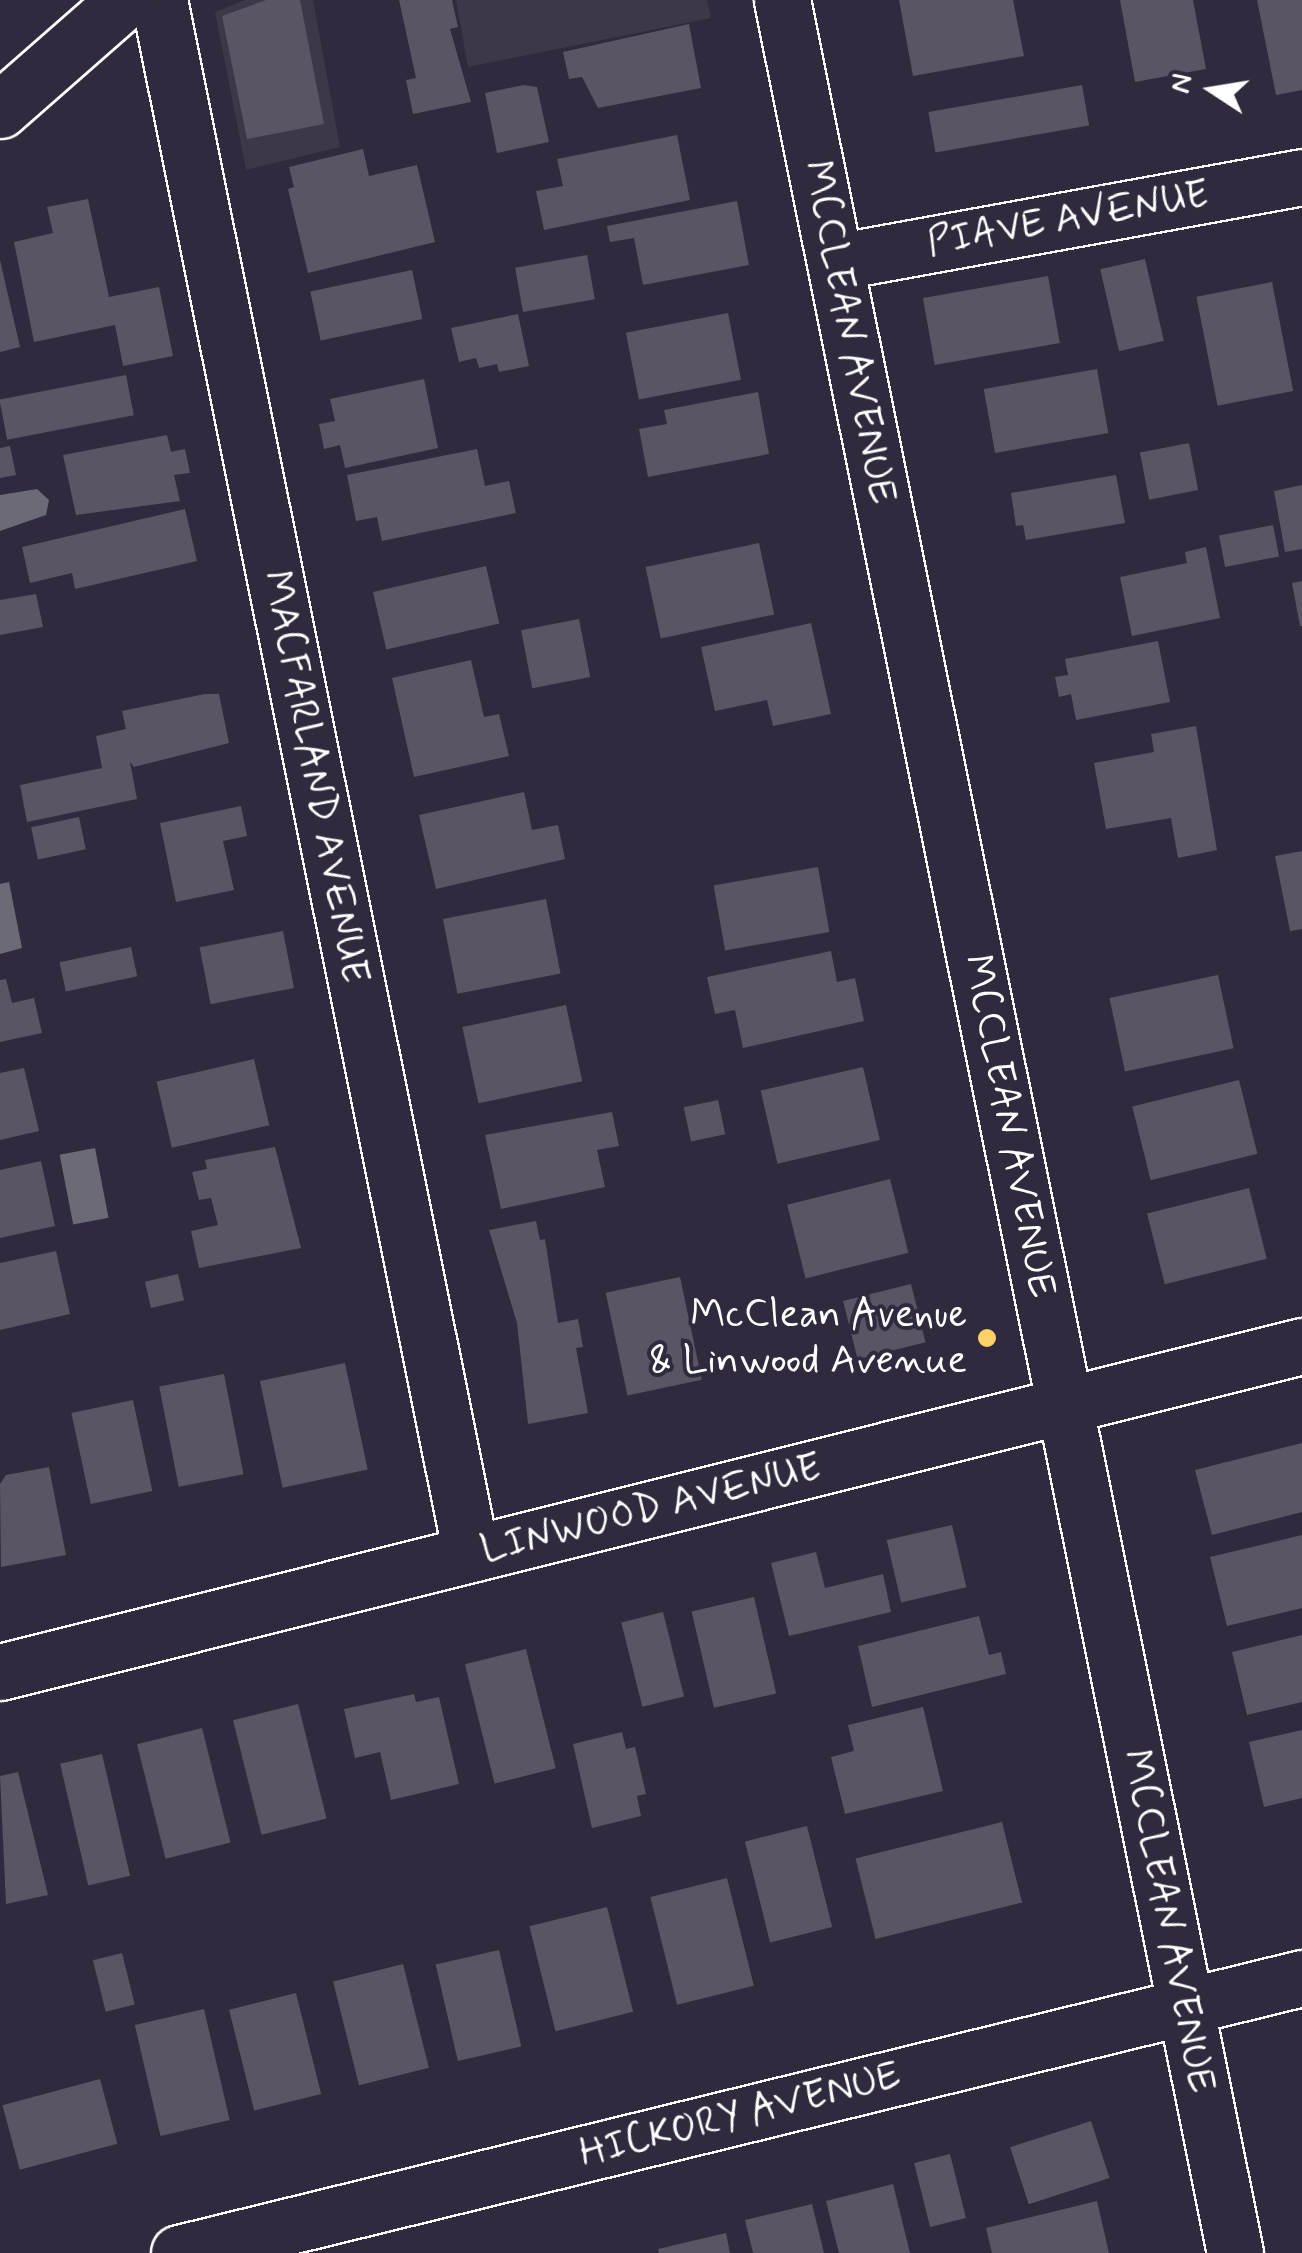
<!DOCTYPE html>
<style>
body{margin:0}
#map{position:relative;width:1302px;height:2253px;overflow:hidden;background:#2f2a3d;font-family:Mynerve,sans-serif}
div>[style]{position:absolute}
.built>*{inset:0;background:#3c3749}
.water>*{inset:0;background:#6d6a77;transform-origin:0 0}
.building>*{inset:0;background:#595564;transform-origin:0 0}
.roads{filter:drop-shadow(2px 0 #fff) drop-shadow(-2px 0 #fff) drop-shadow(0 2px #fff) drop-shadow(0 -2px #fff)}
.street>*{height:55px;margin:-27.5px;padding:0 27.5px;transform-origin:27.5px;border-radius:27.5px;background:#2f2a3d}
.secondary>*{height:55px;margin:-27.5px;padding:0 27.5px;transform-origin:27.5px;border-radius:27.5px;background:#2f2a3d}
.dots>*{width:28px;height:28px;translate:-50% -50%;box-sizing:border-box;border:5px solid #2f2a3d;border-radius:50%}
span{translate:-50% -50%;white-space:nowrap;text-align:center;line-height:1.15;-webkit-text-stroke:8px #2f2a3d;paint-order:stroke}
.street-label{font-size:40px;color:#fff}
.poi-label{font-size:40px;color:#fff}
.right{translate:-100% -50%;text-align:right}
.north{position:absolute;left:1162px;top:40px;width:100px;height:100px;-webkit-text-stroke:8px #2f2a3d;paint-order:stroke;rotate:282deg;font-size:28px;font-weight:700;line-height:40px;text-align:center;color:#fff}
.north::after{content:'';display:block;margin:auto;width:35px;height:45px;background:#fff;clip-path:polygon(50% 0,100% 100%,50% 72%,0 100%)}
</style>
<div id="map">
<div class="built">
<div style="clip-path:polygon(245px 0,313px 0,340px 147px,246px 170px,215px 12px)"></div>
<div style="clip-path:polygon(456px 0,707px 0,711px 18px,468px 67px)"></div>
</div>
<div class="water">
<div style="clip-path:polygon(37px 489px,49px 500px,46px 515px,0 531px,0 495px)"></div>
<div style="clip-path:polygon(9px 882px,22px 948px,0 954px,0 884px)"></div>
<div style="left:95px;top:1148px;width:71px;height:36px;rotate:79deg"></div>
</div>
<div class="building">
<div style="clip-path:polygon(266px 0,300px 0,324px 124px,247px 139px,222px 16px)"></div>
<div style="clip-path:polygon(399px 0,452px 0,458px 27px,450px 29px,471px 102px,413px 114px,406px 80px,416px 78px)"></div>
<div style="clip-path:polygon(899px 0,1013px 0,1024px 56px,913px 76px)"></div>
<div style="clip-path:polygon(1120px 0,1193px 0,1206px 69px,1135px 82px)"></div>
<div style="clip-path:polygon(1257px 0,1302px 0,1302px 90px,1276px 95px)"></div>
<div style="clip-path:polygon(689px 24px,701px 88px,598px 108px,582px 77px,569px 79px,563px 52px)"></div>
<div style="clip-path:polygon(524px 85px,537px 87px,549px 142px,497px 153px,485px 93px)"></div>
<div style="left:1082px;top:85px;width:41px;height:156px;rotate:80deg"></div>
<div style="clip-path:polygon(677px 135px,690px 200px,544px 230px,536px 191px,563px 186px,557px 159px)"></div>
<div style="clip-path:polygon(363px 149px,369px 176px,417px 165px,435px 242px,308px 273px,288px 189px,294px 187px,289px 167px)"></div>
<div style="clip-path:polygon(88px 199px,109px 297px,159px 287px,173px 356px,123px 366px,115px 325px,34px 342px,14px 242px,53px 233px,47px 207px)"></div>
<div style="clip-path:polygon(737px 201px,749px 265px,643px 285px,634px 238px,610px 242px,607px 226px)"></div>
<div style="left:587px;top:255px;width:45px;height:73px;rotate:80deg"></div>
<div style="left:1145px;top:259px;width:84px;height:46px;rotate:77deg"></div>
<div style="clip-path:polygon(0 260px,20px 347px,0 352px)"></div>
<div style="left:412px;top:270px;width:50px;height:104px;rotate:78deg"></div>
<div style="left:1048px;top:276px;width:68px;height:127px;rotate:80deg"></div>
<div style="left:1272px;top:282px;width:111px;height:77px;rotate:79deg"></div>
<div style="left:728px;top:313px;width:68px;height:104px;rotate:79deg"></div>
<div style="clip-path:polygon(518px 314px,529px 366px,499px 372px,497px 364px,479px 368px,476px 358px,459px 362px,451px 328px)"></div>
<div style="left:1097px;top:369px;width:65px;height:115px;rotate:80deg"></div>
<div style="left:126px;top:375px;width:41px;height:129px;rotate:79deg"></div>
<div style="clip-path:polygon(424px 379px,438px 448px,345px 468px,340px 445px,324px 449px,319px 424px,335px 421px,330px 399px)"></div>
<div style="clip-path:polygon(758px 392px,769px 454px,648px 477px,639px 429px,667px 424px,664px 410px)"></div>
<div style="clip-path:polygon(167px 435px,171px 452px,185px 449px,190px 473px,174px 475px,180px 501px,76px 515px,63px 455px)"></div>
<div style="left:1189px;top:443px;width:48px;height:50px;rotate:79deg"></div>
<div style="clip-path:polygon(10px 446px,16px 475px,0 478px,0 448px)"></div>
<div style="clip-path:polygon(477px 449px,485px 486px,509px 481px,516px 513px,382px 541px,377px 517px,356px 521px,347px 475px)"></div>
<div style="clip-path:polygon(1116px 475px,1125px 523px,1026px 540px,1023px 525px,1016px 526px,1011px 493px)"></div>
<div style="clip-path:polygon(1302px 485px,1302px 549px,1285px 552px,1274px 491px)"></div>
<div style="clip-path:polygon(185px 509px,197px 561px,75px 589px,72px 573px,30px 583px,22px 547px)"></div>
<div style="left:1273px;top:525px;width:32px;height:55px;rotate:79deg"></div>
<div style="left:759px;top:543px;width:73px;height:116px;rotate:78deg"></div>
<div style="clip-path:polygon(1206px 547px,1220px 618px,1132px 636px,1120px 577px,1187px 563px,1185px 552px)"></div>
<div style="left:486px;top:566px;width:59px;height:116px;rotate:77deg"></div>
<div style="clip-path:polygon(1302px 581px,1302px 626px,1300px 626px,1292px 583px)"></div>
<div style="clip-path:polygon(36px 594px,43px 627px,0 635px,0 600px)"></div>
<div style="left:579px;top:619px;width:59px;height:59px;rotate:79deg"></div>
<div style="clip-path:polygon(811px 623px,831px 714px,773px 726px,767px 700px,715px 711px,701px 647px)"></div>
<div style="clip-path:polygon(1158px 641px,1170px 702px,1076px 720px,1071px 694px,1059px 697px,1055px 677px,1068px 675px,1065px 659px)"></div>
<div style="clip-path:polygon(471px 660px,484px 717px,499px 714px,509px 756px,414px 777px,392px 678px)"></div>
<div style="clip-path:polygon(205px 694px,219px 694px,229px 743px,134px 767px,130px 762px,137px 799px,27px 822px,20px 785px,102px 768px,96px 736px,126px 729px,122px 711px)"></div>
<div style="clip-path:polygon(1196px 726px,1217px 850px,1178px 858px,1171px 818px,1106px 829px,1094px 763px,1154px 752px,1151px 734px)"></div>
<div style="clip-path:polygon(524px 792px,532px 830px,558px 825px,565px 859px,436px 889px,419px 815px)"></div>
<div style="clip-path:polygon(241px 806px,247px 836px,223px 841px,234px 890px,176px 902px,160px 823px)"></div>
<div style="left:79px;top:817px;width:33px;height:49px;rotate:78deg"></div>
<div style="clip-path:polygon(1302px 851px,1302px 929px,1290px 931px,1275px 856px)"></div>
<div style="left:818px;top:867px;width:66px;height:106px;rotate:80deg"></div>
<div style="left:546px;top:899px;width:76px;height:105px;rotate:79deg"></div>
<div style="left:283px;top:931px;width:58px;height:85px;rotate:79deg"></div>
<div style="left:131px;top:947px;width:30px;height:73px;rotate:78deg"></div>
<div style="clip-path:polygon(831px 951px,837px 982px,855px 978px,864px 1021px,743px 1048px,735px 1010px,715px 1014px,707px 977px)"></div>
<div style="left:1218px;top:975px;width:75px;height:111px;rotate:78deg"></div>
<div style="clip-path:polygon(6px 979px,12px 1003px,34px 998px,42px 1033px,0 1042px,0 980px)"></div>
<div style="left:566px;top:1005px;width:78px;height:106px;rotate:78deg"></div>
<div style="left:254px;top:1059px;width:68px;height:100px;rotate:77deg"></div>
<div style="left:863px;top:1067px;width:75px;height:105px;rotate:77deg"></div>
<div style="clip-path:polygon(24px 1068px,39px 1131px,0 1140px,0 1073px)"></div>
<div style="left:1239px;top:1080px;width:76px;height:110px;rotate:76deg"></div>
<div style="left:718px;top:1100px;width:35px;height:35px;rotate:78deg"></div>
<div style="clip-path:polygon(612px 1112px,619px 1146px,597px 1150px,605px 1187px,501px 1209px,485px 1135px)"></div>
<div style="clip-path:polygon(275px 1147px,301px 1248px,199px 1268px,191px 1231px,218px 1225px,211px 1198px,199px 1200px,192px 1172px,207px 1169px,205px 1160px)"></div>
<div style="clip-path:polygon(41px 1161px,55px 1226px,0 1238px,0 1170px)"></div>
<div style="left:890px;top:1179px;width:76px;height:106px;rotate:76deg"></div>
<div style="left:1249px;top:1188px;width:73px;height:105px;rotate:76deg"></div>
<div style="clip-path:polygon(536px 1221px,540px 1240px,545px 1239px,558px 1323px,578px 1319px,583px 1347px,576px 1348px,588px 1413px,528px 1424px,517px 1323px,489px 1230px)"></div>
<div style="clip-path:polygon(56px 1251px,70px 1314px,0 1330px,0 1263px)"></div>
<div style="left:178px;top:1274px;width:27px;height:34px;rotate:77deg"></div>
<div style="left:680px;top:1277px;width:105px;height:76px;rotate:78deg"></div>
<div style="left:911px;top:1284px;width:60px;height:70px;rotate:76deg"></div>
<div style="left:345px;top:1363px;width:109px;height:87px;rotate:78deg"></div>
<div style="left:224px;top:1374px;width:102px;height:66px;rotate:79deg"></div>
<div style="left:133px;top:1400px;width:93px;height:63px;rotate:78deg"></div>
<div style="clip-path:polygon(1302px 1443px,1302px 1512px,1212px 1535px,1195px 1470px)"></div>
<div style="clip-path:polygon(49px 1467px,66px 1555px,1px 1567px,0 1484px,6px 1475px)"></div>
<div style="left:952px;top:1525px;width:64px;height:67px;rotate:77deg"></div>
<div style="clip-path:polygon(1302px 1535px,1302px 1608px,1227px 1626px,1210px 1557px)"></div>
<div style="clip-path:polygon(816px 1552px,825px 1588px,883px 1574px,891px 1612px,789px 1636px,771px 1563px)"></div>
<div style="left:754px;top:1597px;width:99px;height:64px;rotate:77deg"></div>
<div style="left:663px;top:1612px;width:87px;height:43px;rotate:76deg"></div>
<div style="clip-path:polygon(979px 1616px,989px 1655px,1001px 1652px,1006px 1674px,872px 1707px,858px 1646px)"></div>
<div style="clip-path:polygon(1302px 1635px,1302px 1702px,1247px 1715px,1232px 1652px)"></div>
<div style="left:526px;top:1649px;width:123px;height:63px;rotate:76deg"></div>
<div style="clip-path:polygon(414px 1694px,416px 1702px,439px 1697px,459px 1784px,391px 1800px,380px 1752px,355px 1758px,344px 1709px)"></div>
<div style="left:298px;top:1704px;width:118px;height:67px;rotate:76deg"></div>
<div style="clip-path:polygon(923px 1707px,943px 1791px,845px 1814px,831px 1757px,854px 1751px,848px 1725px)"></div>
<div style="left:202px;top:1728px;width:118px;height:67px;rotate:76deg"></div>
<div style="clip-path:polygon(1302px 1730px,1302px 1798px,1264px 1807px,1249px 1742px)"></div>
<div style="clip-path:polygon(622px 1732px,626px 1749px,635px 1747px,646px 1794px,637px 1796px,641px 1816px,592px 1828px,573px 1744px)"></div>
<div style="left:102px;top:1754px;width:125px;height:43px;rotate:77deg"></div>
<div style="clip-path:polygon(18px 1772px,48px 1895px,6px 1904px,0 1776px)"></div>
<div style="left:1002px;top:1822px;width:83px;height:151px;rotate:76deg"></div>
<div style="left:807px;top:1826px;width:104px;height:64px;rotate:76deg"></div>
<div style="left:727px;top:1878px;width:111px;height:79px;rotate:76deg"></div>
<div style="left:607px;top:1907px;width:108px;height:80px;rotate:76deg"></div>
<div style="left:499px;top:1950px;width:99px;height:65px;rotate:77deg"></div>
<div style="left:122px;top:1953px;width:53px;height:30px;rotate:76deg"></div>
<div style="left:403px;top:1964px;width:107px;height:72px;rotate:76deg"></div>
<div style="left:296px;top:1993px;width:104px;height:69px;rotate:76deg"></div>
<div style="left:204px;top:2009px;width:114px;height:71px;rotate:77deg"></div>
<div style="left:100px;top:2079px;width:67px;height:101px;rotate:75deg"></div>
<div style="left:1091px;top:2121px;width:60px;height:85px;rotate:72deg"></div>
<div style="left:950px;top:2154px;width:66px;height:37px;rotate:76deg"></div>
<div style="clip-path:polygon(893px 2184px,910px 2253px,839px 2253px,826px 2201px)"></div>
<div style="clip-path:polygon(1097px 2201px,1109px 2253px,992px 2253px,986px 2228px)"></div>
<div style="clip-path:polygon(812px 2204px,824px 2253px,753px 2253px,745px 2220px)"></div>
<div style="clip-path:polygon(726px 2233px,730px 2253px,659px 2253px,658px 2249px)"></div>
</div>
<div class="roads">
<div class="street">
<div style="left:159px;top:0;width:1585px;rotate:78.65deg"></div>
<div style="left:782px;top:0;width:2298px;rotate:78.63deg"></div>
<div style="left:835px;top:262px;width:475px;rotate:-10.3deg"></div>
<div style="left:0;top:1672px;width:1342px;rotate:-14.06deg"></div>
<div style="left:179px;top:2253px;width:1156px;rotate:-13.76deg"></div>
</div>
<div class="secondary">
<div style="left:0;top:110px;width:167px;rotate:-41.3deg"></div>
</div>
</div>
<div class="dots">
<div style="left:987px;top:1338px;background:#ffd166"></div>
</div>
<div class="street-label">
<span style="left:1068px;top:219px;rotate:-10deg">PIAVE AVENUE</span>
<span style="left:849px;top:332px;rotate:79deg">MCCLEAN AVENUE</span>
<span style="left:315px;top:777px;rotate:79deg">MACFARLAND AVENUE</span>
<span style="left:1009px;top:1126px;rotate:79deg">MCCLEAN AVENUE</span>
<span style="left:651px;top:1509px;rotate:-14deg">LINWOOD AVENUE</span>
<span style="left:1168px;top:1921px;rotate:79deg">MCCLEAN AVENUE</span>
<span style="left:740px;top:2115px;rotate:-14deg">HICKORY AVENUE</span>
</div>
<div class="poi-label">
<span class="right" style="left:967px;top:1338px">McClean Avenue<br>&amp; Linwood Avenue</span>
</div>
<div class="north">N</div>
</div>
